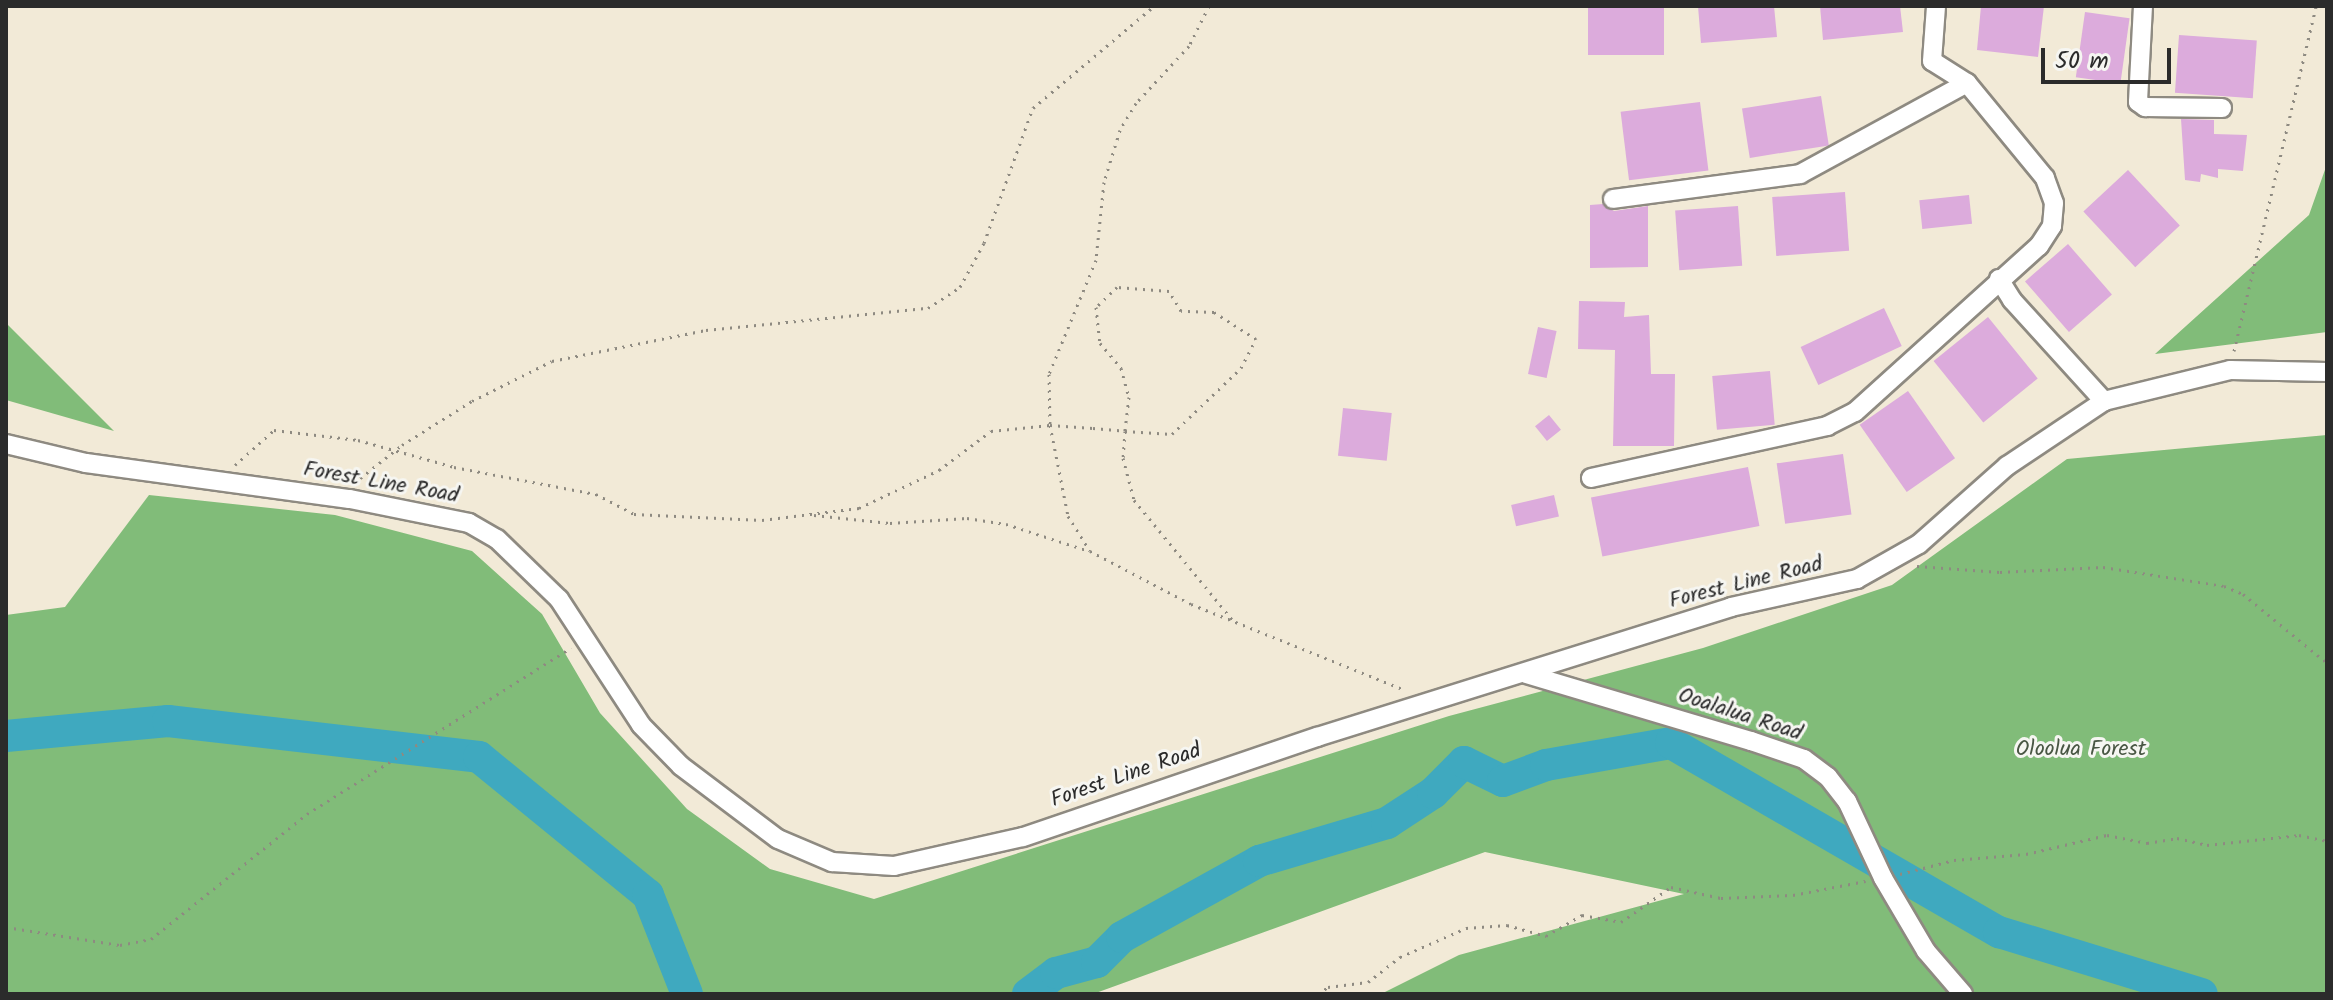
<!DOCTYPE html>
<style>
body{margin:0}
#map{position:relative;width:2333px;height:1000px;overflow:hidden;background:#f2ead7;font-family:Kalam,sans-serif}
div>[style]{position:absolute}
.forest>*{inset:0;background:#81bc79}
.river>*{height:32px;margin:-16px;padding:0 16px;transform-origin:16px;border-radius:16px;background:#3fa9bf}
.building>*{inset:0;background:#dcabdc;transform-origin:0 0}
.path>*{height:3px;margin-top:-1.5px;transform-origin:0;background:repeating-linear-gradient(90deg,#8e8a81 0 2px,transparent 0 8px)}
.roads{filter:drop-shadow(2px 0 #8e8a81) drop-shadow(-2px 0 #8e8a81) drop-shadow(0 2px #8e8a81) drop-shadow(0 -2px #8e8a81)}
.minor>*{height:18px;margin:-9px;padding:0 9px;transform-origin:9px;border-radius:9px;background:#fff}
span{translate:-50% -50%;white-space:nowrap;text-align:center;line-height:1.15;-webkit-text-stroke:6px #f6f6f2;paint-order:stroke}
.street-label{font-size:22px;color:#2b2b2b}
.park-label{font-size:22px;color:#495744}
.frame{position:absolute;inset:0;border:8px solid #2b2b2b;pointer-events:none}
.scale{position:absolute;left:2041px;top:48px;width:130px;height:36px;box-sizing:border-box;border:4px solid #2b2b2b;border-top:0;padding-left:10px;font-size:24px;line-height:28px;white-space:nowrap;color:#2b2b2b;-webkit-text-stroke:6px #f6f6f2;paint-order:stroke}
</style>
<div id="map">
<div class="forest">
<div style="clip-path:polygon(2327px 164px,2327px 332px,2155px 354px,2309px 215px)"></div>
<div style="clip-path:polygon(6px 323px,114px 431px,6px 400px)"></div>
<div style="clip-path:polygon(2327px 435px,2327px 994px,1381px 994px,1459px 955px,1684px 894px,1485px 852px,1093px 994px,6px 994px,6px 615px,65px 607px,149px 495px,335px 515px,472px 551px,542px 614px,600px 713px,687px 809px,770px 869px,874px 899px,1449px 716px,1703px 648px,1892px 585px,2067px 459px)"></div>
</div>
<div class="river">
<div style="left:6px;top:736px;width:163px;rotate:-5.3deg"></div>
<div style="left:168px;top:721px;width:313px;rotate:6.6deg"></div>
<div style="left:479px;top:757px;width:218px;rotate:39.2deg"></div>
<div style="left:648px;top:895px;width:106px;rotate:68.5deg"></div>
<div style="left:1028px;top:994px;width:35px;rotate:-37deg"></div>
<div style="left:1056px;top:973px;width:42px;rotate:-15deg"></div>
<div style="left:1097px;top:962px;width:35px;rotate:-45deg"></div>
<div style="left:1122px;top:937px;width:157px;rotate:-29deg"></div>
<div style="left:1259px;top:861px;width:134px;rotate:-16.5deg"></div>
<div style="left:1387px;top:823px;width:55px;rotate:-33.1deg"></div>
<div style="left:1433px;top:793px;width:44px;rotate:-45deg"></div>
<div style="left:1464px;top:762px;width:43px;rotate:26deg"></div>
<div style="left:1503px;top:781px;width:46px;rotate:-20.4deg"></div>
<div style="left:1546px;top:765px;width:127px;rotate:-10deg"></div>
<div style="left:1671px;top:743px;width:379px;rotate:30deg"></div>
<div style="left:1999px;top:932px;width:212px;rotate:17deg"></div>
</div>
<div class="building">
<div style="left:1588px;top:6px;width:76px;height:49px"></div>
<div style="clip-path:polygon(1698px 6px,1774px 6px,1777px 37px,1701px 43px)"></div>
<div style="clip-path:polygon(1820px 6px,1900px 6px,1903px 32px,1823px 40px)"></div>
<div style="clip-path:polygon(1981px 6px,2044px 6px,2038px 57px,1977px 50px)"></div>
<div style="left:2085px;top:12px;width:45px;height:66px;rotate:8deg"></div>
<div style="left:2179px;top:35px;width:78px;height:58px;rotate:4deg"></div>
<div style="left:1821px;top:96px;width:50px;height:80px;rotate:81deg"></div>
<div style="left:1700px;top:102px;width:69px;height:80px;rotate:83deg"></div>
<div style="clip-path:polygon(2181px 119px,2214px 120px,2214px 134px,2247px 135px,2243px 171px,2218px 169px,2218px 178px,2201px 174px,2200px 182px,2185px 180px)"></div>
<div style="left:2128px;top:170px;width:76px;height:61px;rotate:47deg"></div>
<div style="left:1845px;top:192px;width:59px;height:73px;rotate:86deg"></div>
<div style="left:1969px;top:195px;width:29px;height:50px;rotate:84deg"></div>
<div style="clip-path:polygon(1603px 204px,1614px 211px,1648px 206px,1648px 267px,1590px 268px,1590px 205px)"></div>
<div style="left:1738px;top:206px;width:60px;height:63px;rotate:86deg"></div>
<div style="left:2068px;top:244px;width:67px;height:57px;rotate:49deg"></div>
<div style="clip-path:polygon(1579px 301px,1625px 302px,1624px 317px,1649px 315px,1651px 374px,1675px 374px,1674px 446px,1613px 446px,1615px 350px,1578px 349px)"></div>
<div style="left:1884px;top:308px;width:42px;height:92px;rotate:65deg"></div>
<div style="left:1988px;top:317px;width:79px;height:70px;rotate:51deg"></div>
<div style="left:1538px;top:327px;width:19px;height:48px;rotate:12deg"></div>
<div style="left:1770px;top:371px;width:54px;height:58px;rotate:85deg"></div>
<div style="left:1908px;top:391px;width:82px;height:59px;rotate:55deg"></div>
<div style="left:1343px;top:408px;width:49px;height:48px;rotate:6deg"></div>
<div style="left:1549px;top:415px;width:19px;height:18px;rotate:51deg"></div>
<div style="left:1843px;top:454px;width:61px;height:67px;rotate:82deg"></div>
<div style="left:1748px;top:467px;width:60px;height:160px;rotate:79deg"></div>
<div style="left:1554px;top:495px;width:22px;height:44px;rotate:77deg"></div>
</div>
<div class="path">
<div style="left:1209px;top:6px;width:45px;rotate:116.6deg"></div>
<div style="left:1189px;top:46px;width:78px;rotate:132.9deg"></div>
<div style="left:1136px;top:103px;width:31px;rotate:121deg"></div>
<div style="left:1120px;top:130px;width:54px;rotate:107.1deg"></div>
<div style="left:1104px;top:182px;width:78px;rotate:95.9deg"></div>
<div style="left:1096px;top:260px;width:123px;rotate:112.4deg"></div>
<div style="left:1049px;top:374px;width:51px;rotate:88.9deg"></div>
<div style="left:1050px;top:425px;width:93px;rotate:78.8deg"></div>
<div style="left:1068px;top:516px;width:41px;rotate:57.8deg"></div>
<div style="left:1090px;top:551px;width:114px;rotate:27.7deg"></div>
<div style="left:1191px;top:604px;width:231px;rotate:21.9deg"></div>
<div style="left:2234px;top:351px;width:355px;rotate:-76.6deg"></div>
<div style="left:235px;top:465px;width:52px;rotate:-41.9deg"></div>
<div style="left:274px;top:430px;width:85px;rotate:6.8deg"></div>
<div style="left:358px;top:440px;width:100px;rotate:15.7deg"></div>
<div style="left:454px;top:467px;width:145px;rotate:10.8deg"></div>
<div style="left:596px;top:494px;width:43px;rotate:27.8deg"></div>
<div style="left:634px;top:514px;width:128px;rotate:2.7deg"></div>
<div style="left:762px;top:520px;width:98px;rotate:-7.1deg"></div>
<div style="left:859px;top:508px;width:89px;rotate:-25.4deg"></div>
<div style="left:939px;top:470px;width:65px;rotate:-36.9deg"></div>
<div style="left:991px;top:431px;width:59px;rotate:-5.8deg"></div>
<div style="left:1050px;top:425px;width:43px;rotate:4deg"></div>
<div style="left:1093px;top:428px;width:32px;rotate:5deg"></div>
<div style="left:1125px;top:431px;width:47px;rotate:3.7deg"></div>
<div style="left:1172px;top:434px;width:95px;rotate:-43.7deg"></div>
<div style="left:1241px;top:368px;width:33px;rotate:-63deg"></div>
<div style="left:1256px;top:339px;width:50px;rotate:-147.3deg"></div>
<div style="left:1214px;top:312px;width:33px;rotate:-178deg"></div>
<div style="left:1181px;top:311px;width:23px;rotate:-121deg"></div>
<div style="left:1169px;top:291px;width:52px;rotate:-175.6deg"></div>
<div style="left:1117px;top:287px;width:29px;rotate:136deg"></div>
<div style="left:1096px;top:307px;width:36px;rotate:84deg"></div>
<div style="left:1100px;top:343px;width:33px;rotate:50deg"></div>
<div style="left:1121px;top:368px;width:30px;rotate:75deg"></div>
<div style="left:1129px;top:397px;width:34px;rotate:97deg"></div>
<div style="left:1125px;top:431px;width:27px;rotate:94deg"></div>
<div style="left:1123px;top:458px;width:43px;rotate:75.3deg"></div>
<div style="left:1134px;top:500px;width:159px;rotate:50.6deg"></div>
<div style="left:354px;top:483px;width:61px;rotate:-38.4deg"></div>
<div style="left:402px;top:445px;width:83px;rotate:-32.2deg"></div>
<div style="left:472px;top:401px;width:89px;rotate:-26.6deg"></div>
<div style="left:552px;top:361px;width:157px;rotate:-11.4deg"></div>
<div style="left:706px;top:330px;width:223px;rotate:-5.7deg"></div>
<div style="left:928px;top:308px;width:38px;rotate:-33deg"></div>
<div style="left:960px;top:287px;width:50px;rotate:-61.4deg"></div>
<div style="left:984px;top:243px;width:144px;rotate:-70.1deg"></div>
<div style="left:1033px;top:108px;width:158px;rotate:-40.1deg"></div>
<div style="left:814px;top:515px;width:76px;rotate:6deg"></div>
<div style="left:890px;top:523px;width:77px;rotate:-3.7deg"></div>
<div style="left:967px;top:518px;width:39px;rotate:9deg"></div>
<div style="left:1006px;top:524px;width:87px;rotate:18deg"></div>
<div style="left:1917px;top:566px;width:83px;rotate:4.1deg"></div>
<div style="left:2000px;top:572px;width:103px;rotate:-2.8deg"></div>
<div style="left:2103px;top:567px;width:122px;rotate:8.9deg"></div>
<div style="left:2224px;top:586px;width:21px;rotate:23deg"></div>
<div style="left:2243px;top:594px;width:109px;rotate:39.4deg"></div>
<div style="left:1900px;top:874px;width:56px;rotate:-14.5deg"></div>
<div style="left:1954px;top:860px;width:72px;rotate:-4.8deg"></div>
<div style="left:2026px;top:854px;width:83px;rotate:-13.2deg"></div>
<div style="left:2107px;top:835px;width:41px;rotate:11.3deg"></div>
<div style="left:2147px;top:843px;width:30px;rotate:-9deg"></div>
<div style="left:2177px;top:838px;width:31px;rotate:13deg"></div>
<div style="left:2207px;top:845px;width:93px;rotate:-6.2deg"></div>
<div style="left:2299px;top:835px;width:29px;rotate:12deg"></div>
<div style="left:6px;top:927px;width:115px;rotate:9deg"></div>
<div style="left:120px;top:945px;width:32px;rotate:-11deg"></div>
<div style="left:151px;top:939px;width:200px;rotate:-38.7deg"></div>
<div style="left:307px;top:814px;width:312px;rotate:-32.2deg"></div>
<div style="left:1318px;top:994px;width:12px;rotate:-35deg"></div>
<div style="left:1328px;top:987px;width:40px;rotate:-7.1deg"></div>
<div style="left:1368px;top:982px;width:41px;rotate:-38deg"></div>
<div style="left:1400px;top:957px;width:72px;rotate:-23.7deg"></div>
<div style="left:1466px;top:928px;width:41px;rotate:-4.2deg"></div>
<div style="left:1507px;top:925px;width:41px;rotate:15.8deg"></div>
<div style="left:1546px;top:936px;width:42px;rotate:-30.3deg"></div>
<div style="left:1582px;top:915px;width:40px;rotate:10deg"></div>
<div style="left:1621px;top:922px;width:61px;rotate:-35deg"></div>
<div style="left:1671px;top:887px;width:51px;rotate:12.4deg"></div>
<div style="left:1721px;top:898px;width:72px;rotate:-2.4deg"></div>
<div style="left:1793px;top:895px;width:74px;rotate:-10.9deg"></div>
</div>
<div class="roads">
<div class="minor">
<div style="left:2143px;top:6px;width:96px;rotate:93deg"></div>
<div style="left:2138px;top:102px;width:9px;rotate:36deg"></div>
<div style="left:2145px;top:107px;width:77px;rotate:0.7deg"></div>
<div style="left:1613px;top:199px;width:189px;rotate:-7.6deg"></div>
<div style="left:1800px;top:174px;width:190px;rotate:-28.6deg"></div>
<div style="left:1999px;top:279px;width:25px;rotate:58deg"></div>
<div style="left:2012px;top:300px;width:137px;rotate:47.7deg"></div>
<div style="left:6px;top:444px;width:82px;rotate:13.4deg"></div>
<div style="left:86px;top:463px;width:266px;rotate:7.8deg"></div>
<div style="left:350px;top:499px;width:121px;rotate:11.4deg"></div>
<div style="left:469px;top:523px;width:32px;rotate:30deg"></div>
<div style="left:497px;top:539px;width:86px;rotate:44.1deg"></div>
<div style="left:559px;top:599px;width:150px;rotate:56.9deg"></div>
<div style="left:641px;top:725px;width:57px;rotate:45.7deg"></div>
<div style="left:681px;top:766px;width:121px;rotate:37deg"></div>
<div style="left:778px;top:839px;width:59px;rotate:23.1deg"></div>
<div style="left:832px;top:862px;width:62px;rotate:3.7deg"></div>
<div style="left:894px;top:866px;width:132px;rotate:-12.7deg"></div>
<div style="left:1023px;top:837px;width:311px;rotate:-18.8deg"></div>
<div style="left:1317px;top:737px;width:434px;rotate:-17.4deg"></div>
<div style="left:1731px;top:607px;width:129px;rotate:-12.5deg"></div>
<div style="left:1857px;top:579px;width:71px;rotate:-29.4deg"></div>
<div style="left:1919px;top:544px;width:118px;rotate:-41.6deg"></div>
<div style="left:2007px;top:466px;width:117px;rotate:-33.8deg"></div>
<div style="left:2104px;top:401px;width:130px;rotate:-13.8deg"></div>
<div style="left:2230px;top:370px;width:97px;rotate:1.2deg"></div>
<div style="left:1591px;top:478px;width:242px;rotate:-12.4deg"></div>
<div style="left:1827px;top:426px;width:31px;rotate:-27deg"></div>
<div style="left:1855px;top:412px;width:248px;rotate:-42.1deg"></div>
<div style="left:2039px;top:246px;width:24px;rotate:-57deg"></div>
<div style="left:2052px;top:226px;width:23px;rotate:-85deg"></div>
<div style="left:2054px;top:203px;width:27px;rotate:-110deg"></div>
<div style="left:2045px;top:178px;width:123px;rotate:-129.4deg"></div>
<div style="left:1967px;top:83px;width:41px;rotate:-147.8deg"></div>
<div style="left:1932px;top:61px;width:55px;rotate:-85.8deg"></div>
<div style="left:1526px;top:674px;width:235px;rotate:16.6deg"></div>
<div style="left:1751px;top:741px;width:56px;rotate:18.8deg"></div>
<div style="left:1804px;top:759px;width:30px;rotate:37deg"></div>
<div style="left:1828px;top:777px;width:31px;rotate:52deg"></div>
<div style="left:1847px;top:801px;width:85px;rotate:64.9deg"></div>
<div style="left:1883px;top:878px;width:85px;rotate:59.5deg"></div>
<div style="left:1926px;top:951px;width:57px;rotate:49.3deg"></div>
</div>
</div>
<div class="street-label">
<span style="left:381px;top:483px;rotate:10deg">Forest Line Road</span>
<span style="left:1746px;top:583px;rotate:-14deg">Forest Line Road</span>
<span style="left:1740px;top:715px;rotate:18deg">Ooalalua Road</span>
<span style="left:1126px;top:776px;rotate:-19deg">Forest Line Road</span>
</div>
<div class="park-label">
<span style="left:2081px;top:750px">Oloolua Forest</span>
</div>
<div class="frame"></div>
<div class="scale">50 m</div>
</div>
